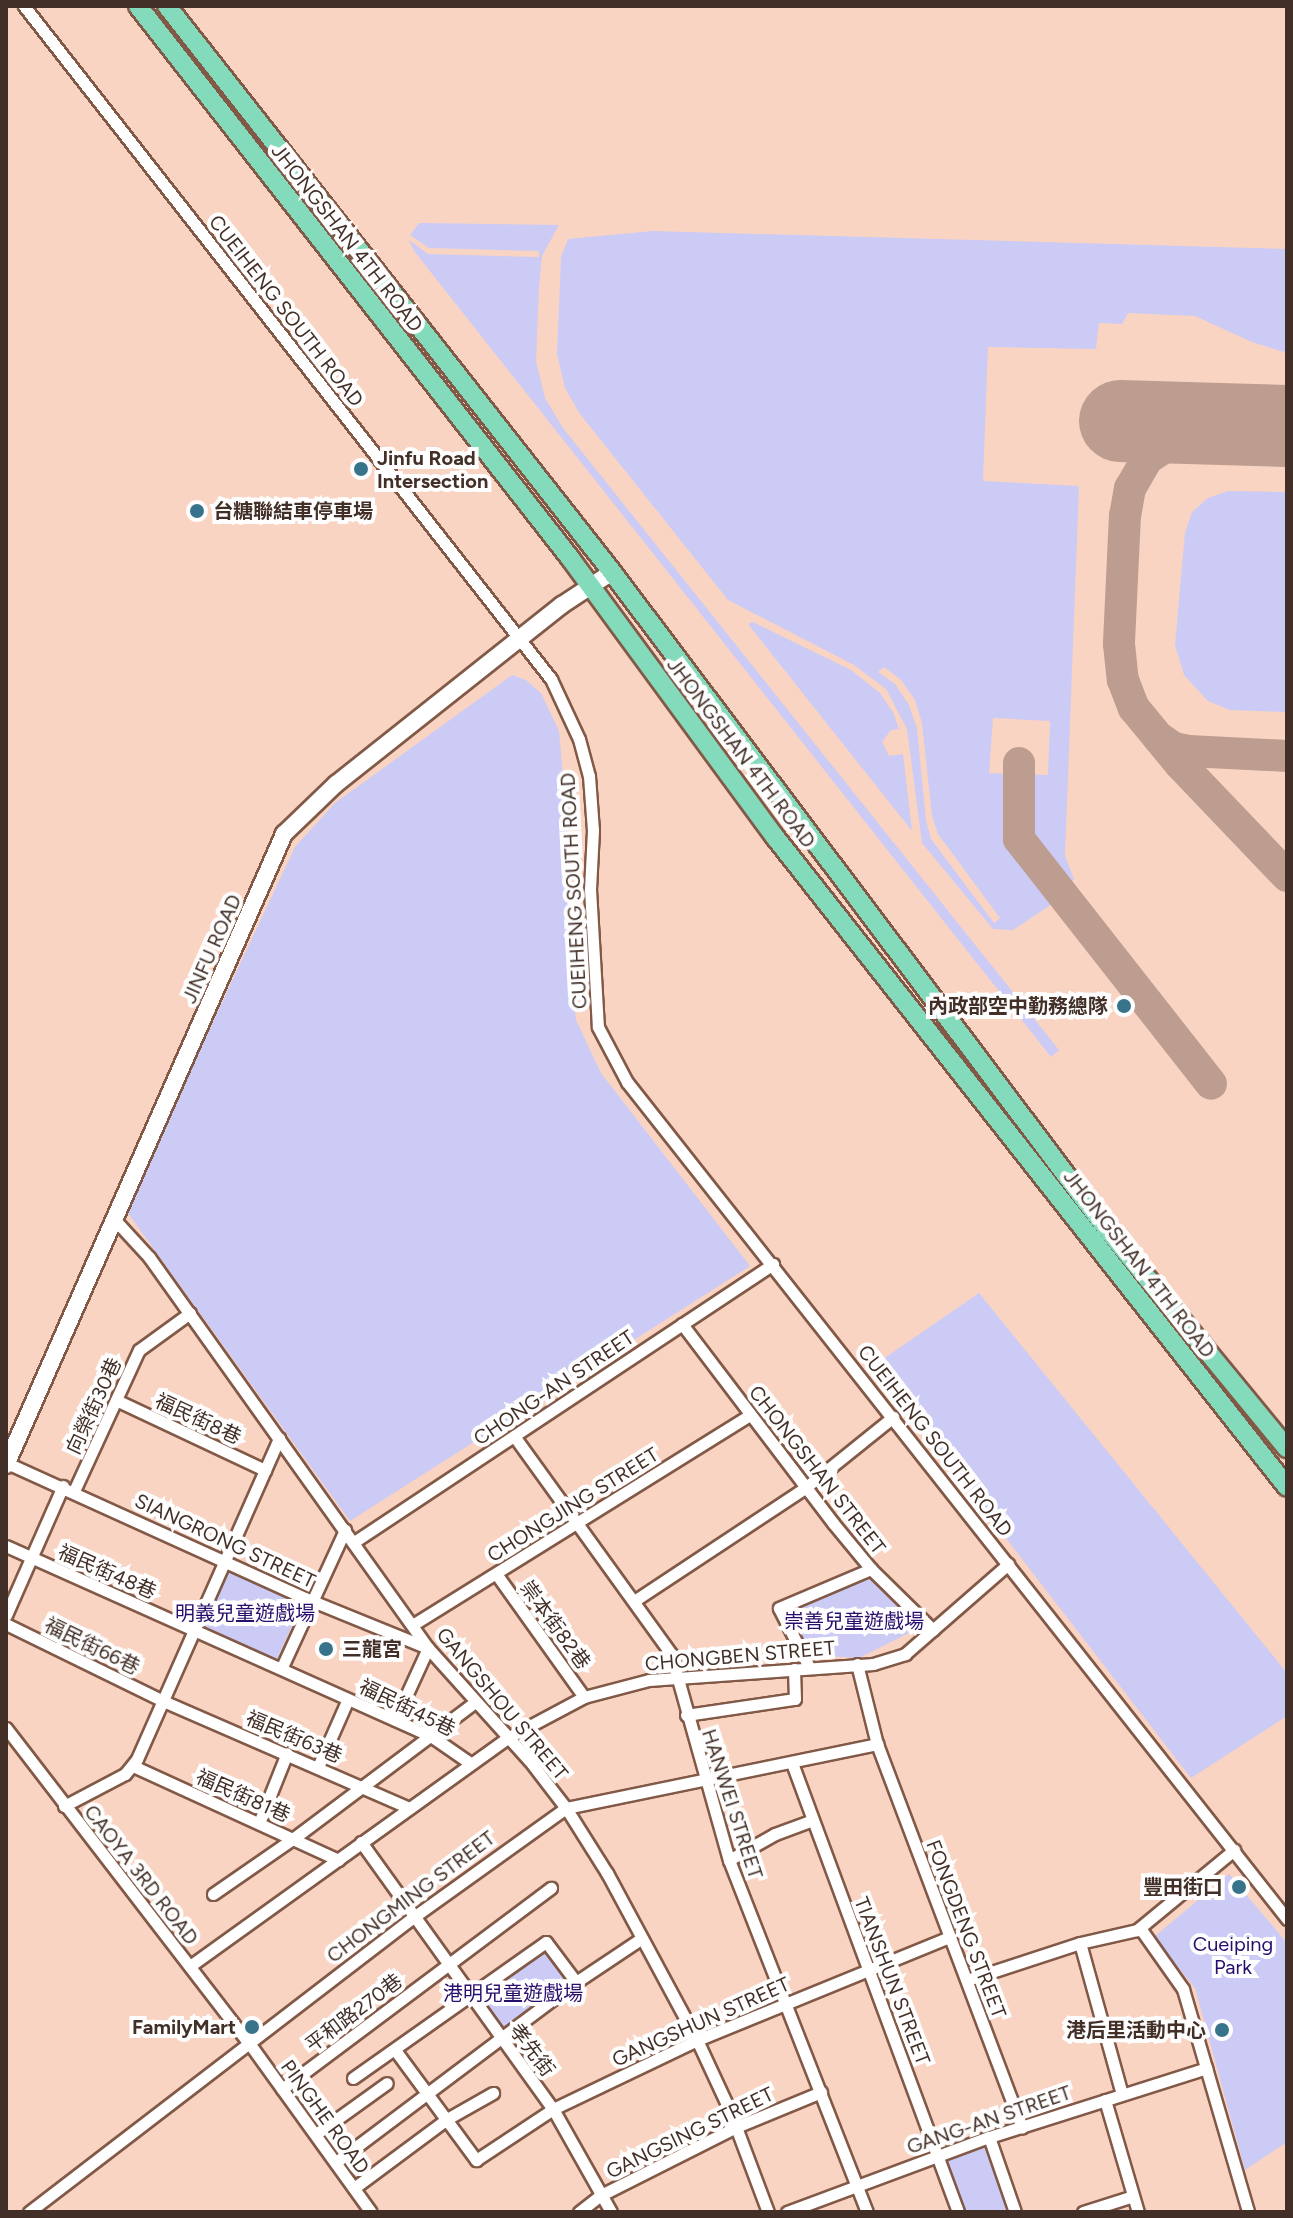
<!DOCTYPE html>
<meta charset="utf-8">
<style>
body{margin:0}
#map{position:relative;width:1293px;height:2218px;overflow:hidden;background:#fad4c3;font-family:Figtree,"Noto Sans TC",sans-serif}
div>[style]{position:absolute}
.green>*{inset:0;background:#cbcbf6;transform-origin:0 0}
.taxiway>*{height:32px;margin:-16px;padding:0 16px;transform-origin:16px;border-radius:16px;background:#bc9d8f}
.runway>*{height:82px;margin:-41px;padding:0 41px;transform-origin:41px;border-radius:41px;background:#bc9d8f}
.roads{filter:drop-shadow(2px 0 #825947) drop-shadow(-2px 0 #825947) drop-shadow(0 2px #825947) drop-shadow(0 -2px #825947)}
.street>*{height:11px;margin:-5.5px;padding:0 5.5px;transform-origin:5.5px;border-radius:5.5px;background:#fff}
.secondary>*{height:16px;margin:-8px;padding:0 8px;transform-origin:8px;border-radius:8px;background:#fff}
.primary>*{height:18px;margin:-9px;padding:0 9px;transform-origin:9px;border-radius:9px;background:#84dbbc}
.dots>*{width:22px;height:22px;translate:-50% -50%;box-sizing:border-box;border:4px solid #fefefe;border-radius:50%}
span{translate:-50% -50%;white-space:nowrap;text-align:center;line-height:1.15;-webkit-text-stroke:8px #fefefe;paint-order:stroke}
.street-label{font-size:20px;color:#422f27}
.poi-label{font-size:20px;color:#422f27;font-weight:700}
.left{translate:0 -50%;text-align:left}
.right{translate:-100% -50%;text-align:right}
.park-label{font-size:20px;color:#280e6c}
.frame{position:absolute;inset:0;border:8px solid #422f27;pointer-events:none}
</style>
<div id="map">
<div class="green">
<div style="clip-path:polygon(419px 223px,559px 225px,542px 256px,539px 288px,536px 361px,545px 398px,563px 428px,1059px 1050px,1051px 1057px,414px 251px,409px 240px,428px 254px,539px 257px,539px 251px,429px 248px,410px 235px)"></div>
<div style="clip-path:polygon(evenodd,653px 231px,1287px 249px,1287px 353px,1252px 342px,1195px 316px,1128px 313px,1122px 324px,1099px 323px,1096px 349px,988px 347px,983px 481px,1079px 486px,1065px 856px,1074px 879px,1068px 887px,1027px 834px,1027px 774px,1048px 775px,1050px 721px,993px 718px,989px 773px,1009px 774px,1011px 840px,1054px 898px,1052px 904px,1013px 930px,993px 929px,922px 843px,907px 729px,886px 689px,854px 665px,728px 600px,580px 414px,565px 388px,557px 354px,561px 257px,568px 239px,653px 231px,884px 667px,901px 680px,915px 700px,922px 723px,932px 816px,938px 834px,1000px 918px,994px 923px,931px 839px,926px 821px,917px 728px,909px 705px,895px 684px,878px 672px,884px 667px)"></div>
<div style="clip-path:polygon(1228px 491px,1287px 492px,1287px 712px,1230px 710px,1208px 701px,1184px 675px,1175px 645px,1185px 533px,1192px 512px,1208px 498px)"></div>
<div style="clip-path:polygon(753px 622px,851px 670px,880px 693px,893px 712px,899px 729px,891px 730px,882px 742px,889px 756px,903px 754px,912px 831px,748px 624px)"></div>
<div style="clip-path:polygon(512px 675px,526px 680px,541px 693px,559px 731px,567px 820px,569px 956px,576px 1020px,601px 1073px,750px 1266px,350px 1521px,125px 1209px,295px 847px,335px 803px)"></div>
<div style="clip-path:polygon(979px 1293px,1287px 1673px,1287px 1716px,1191px 1778px,873px 1366px)"></div>
<div style="left:225px;top:1567px;width:85px;height:68px;rotate:24deg"></div>
<div style="clip-path:polygon(869px 1578px,919px 1628px,859px 1658px,809px 1655px,786px 1610px)"></div>
<div style="clip-path:polygon(1229px 1874px,1287px 1943px,1287px 2142px,1245px 2170px,1195px 1988px,1154px 1937px)"></div>
<div style="left:545px;top:1943px;width:44px;height:84px;rotate:53deg"></div>
<div style="clip-path:polygon(988px 2146px,1012px 2212px,961px 2212px,943px 2162px)"></div>
</div>
<div class="taxiway">
<div style="left:1233px;top:424px;width:57px;rotate:165.7deg"></div>
<div style="left:1178px;top:438px;width:37px;rotate:146deg"></div>
<div style="left:1147px;top:459px;width:34px;rotate:120deg"></div>
<div style="left:1130px;top:488px;width:27px;rotate:100deg"></div>
<div style="left:1125px;top:515px;width:129px;rotate:92.7deg"></div>
<div style="left:1119px;top:644px;width:36px;rotate:84deg"></div>
<div style="left:1123px;top:680px;width:30px;rotate:69deg"></div>
<div style="left:1134px;top:708px;width:72px;rotate:50.6deg"></div>
<div style="left:1180px;top:764px;width:155px;rotate:46.3deg"></div>
<div style="left:1158px;top:737px;width:19px;rotate:35deg"></div>
<div style="left:1174px;top:748px;width:15px;rotate:11deg"></div>
<div style="left:1189px;top:751px;width:98px;rotate:2.9deg"></div>
<div style="left:1019px;top:763px;width:76px;rotate:90deg"></div>
<div style="left:1019px;top:839px;width:311px;rotate:51.9deg"></div>
</div>
<div class="runway">
<div style="left:1120px;top:421px;width:167px;rotate:1.7deg"></div>
</div>
<div class="roads">
<div class="street">
<div style="left:24px;top:6px;width:855px;rotate:51.94deg"></div>
<div style="left:551px;top:679px;width:66px;rotate:65deg"></div>
<div style="left:579px;top:739px;width:38px;rotate:75deg"></div>
<div style="left:589px;top:776px;width:54px;rotate:85.8deg"></div>
<div style="left:593px;top:830px;width:59px;rotate:92.9deg"></div>
<div style="left:590px;top:889px;width:138px;rotate:86.7deg"></div>
<div style="left:598px;top:1027px;width:62px;rotate:62.2deg"></div>
<div style="left:627px;top:1082px;width:1066px;rotate:51.74deg"></div>
<div style="left:115px;top:1220px;width:50px;rotate:47.4deg"></div>
<div style="left:149px;top:1257px;width:480px;rotate:54.5deg"></div>
<div style="left:428px;top:1648px;width:151px;rotate:48deg"></div>
<div style="left:529px;top:1760px;width:61px;rotate:52.4deg"></div>
<div style="left:566px;top:1808px;width:77px;rotate:57.8deg"></div>
<div style="left:607px;top:1873px;width:190px;rotate:61.7deg"></div>
<div style="left:697px;top:2040px;width:78px;rotate:65.1deg"></div>
<div style="left:730px;top:2111px;width:108px;rotate:69.4deg"></div>
<div style="left:682px;top:1324px;width:250px;rotate:52.8deg"></div>
<div style="left:833px;top:1523px;width:60px;rotate:50.4deg"></div>
<div style="left:871px;top:1569px;width:87px;rotate:44.5deg"></div>
<div style="left:116px;top:1400px;width:165px;rotate:25.2deg"></div>
<div style="left:514px;top:1436px;width:269px;rotate:54.2deg"></div>
<div style="left:671px;top:1654px;width:214px;rotate:74.3deg"></div>
<div style="left:729px;top:1860px;width:378px;rotate:68.6deg"></div>
<div style="left:7px;top:1463px;width:327px;rotate:24.4deg"></div>
<div style="left:305px;top:1598px;width:133px;rotate:22.1deg"></div>
<div style="left:428px;top:1648px;width:79px;rotate:114.6deg"></div>
<div style="left:74px;top:1491px;width:155px;rotate:-65.3deg"></div>
<div style="left:139px;top:1350px;width:63px;rotate:-36deg"></div>
<div style="left:354px;top:1542px;width:503px;rotate:-33.56deg"></div>
<div style="left:6px;top:1546px;width:466px;rotate:24.1deg"></div>
<div style="left:431px;top:1736px;width:47px;rotate:34.7deg"></div>
<div style="left:497px;top:1575px;width:150px;rotate:54.5deg"></div>
<div style="left:634px;top:1601px;width:206px;rotate:-33.5deg"></div>
<div style="left:806px;top:1487px;width:112px;rotate:-38.8deg"></div>
<div style="left:6px;top:1615px;width:141px;rotate:-66.2deg"></div>
<div style="left:6px;top:1624px;width:175px;rotate:26.1deg"></div>
<div style="left:163px;top:1701px;width:268px;rotate:23.5deg"></div>
<div style="left:414px;top:1624px;width:396px;rotate:-31.9deg"></div>
<div style="left:857px;top:1664px;width:82px;rotate:76deg"></div>
<div style="left:877px;top:1744px;width:410px;rotate:69.3deg"></div>
<div style="left:282px;top:1667px;width:151px;rotate:-65.3deg"></div>
<div style="left:809px;top:1667px;width:66px;rotate:-117deg"></div>
<div style="left:779px;top:1608px;width:100px;rotate:-23deg"></div>
<div style="left:686px;top:1715px;width:110px;rotate:-8.4deg"></div>
<div style="left:795px;top:1699px;width:30px;rotate:-92deg"></div>
<div style="left:6px;top:1728px;width:398px;rotate:52.4deg"></div>
<div style="left:249px;top:2043px;width:208px;rotate:54.2deg"></div>
<div style="left:792px;top:1763px;width:479px;rotate:69.7deg"></div>
<div style="left:133px;top:1766px;width:226px;rotate:24.6deg"></div>
<div style="left:318px;top:1767px;width:74px;rotate:-66.2deg"></div>
<div style="left:64px;top:1806px;width:69px;rotate:-27.7deg"></div>
<div style="left:125px;top:1774px;width:19px;rotate:-51deg"></div>
<div style="left:137px;top:1759px;width:351px;rotate:-66.1deg"></div>
<div style="left:259px;top:1823px;width:75px;rotate:-68.2deg"></div>
<div style="left:361px;top:1842px;width:329px;rotate:54.3deg"></div>
<div style="left:553px;top:2109px;width:118px;rotate:60.6deg"></div>
<div style="left:729px;top:1860px;width:53px;rotate:-29.5deg"></div>
<div style="left:775px;top:1834px;width:40px;rotate:-20.2deg"></div>
<div style="left:213px;top:1894px;width:98px;rotate:-34.7deg"></div>
<div style="left:294px;top:1838px;width:225px;rotate:-36.9deg"></div>
<div style="left:1140px;top:1928px;width:75px;rotate:54.8deg"></div>
<div style="left:1183px;top:1989px;width:232px;rotate:73.7deg"></div>
<div style="left:1080px;top:1943px;width:157px;rotate:74.5deg"></div>
<div style="left:190px;top:1966px;width:390px;rotate:-35.7deg"></div>
<div style="left:507px;top:1738px;width:87px;rotate:-28deg"></div>
<div style="left:584px;top:1697px;width:67px;rotate:-14.7deg"></div>
<div style="left:649px;top:1680px;width:225px;rotate:-4.1deg"></div>
<div style="left:873px;top:1664px;width:34px;rotate:-17deg"></div>
<div style="left:905px;top:1654px;width:137px;rotate:-41.1deg"></div>
<div style="left:967px;top:1980px;width:119px;rotate:-18.1deg"></div>
<div style="left:1080px;top:1943px;width:58px;rotate:-12.8deg"></div>
<div style="left:1137px;top:1930px;width:126px;rotate:-39.5deg"></div>
<div style="left:395px;top:2050px;width:137px;rotate:53.6deg"></div>
<div style="left:476px;top:2160px;width:92px;rotate:-33.5deg"></div>
<div style="left:553px;top:2109px;width:160px;rotate:-25.6deg"></div>
<div style="left:697px;top:2040px;width:273px;rotate:-22.2deg"></div>
<div style="left:353px;top:2078px;width:236px;rotate:-35.2deg"></div>
<div style="left:546px;top:1942px;width:50px;rotate:53.1deg"></div>
<div style="left:282px;top:2089px;width:336px;rotate:-36.8deg"></div>
<div style="left:1105px;top:2100px;width:117px;rotate:73.6deg"></div>
<div style="left:316px;top:2134px;width:87px;rotate:-35.7deg"></div>
<div style="left:989px;top:2137px;width:79px;rotate:70.9deg"></div>
<div style="left:336px;top:2162px;width:300px;rotate:-36.9deg"></div>
<div style="left:576px;top:1982px;width:79px;rotate:-33.7deg"></div>
<div style="left:354px;top:2188px;width:116px;rotate:-36.6deg"></div>
<div style="left:447px;top:2119px;width:53px;rotate:-29.5deg"></div>
<div style="left:29px;top:2212px;width:486px;rotate:-37.5deg"></div>
<div style="left:415px;top:1916px;width:186px;rotate:-35.6deg"></div>
<div style="left:566px;top:1808px;width:318px;rotate:-11.6deg"></div>
<div style="left:579px;top:2212px;width:28px;rotate:-38deg"></div>
<div style="left:601px;top:2195px;width:151px;rotate:-26.7deg"></div>
<div style="left:736px;top:2127px;width:92px;rotate:-22.4deg"></div>
<div style="left:787px;top:2212px;width:215px;rotate:-20.4deg"></div>
<div style="left:989px;top:2137px;width:228px;rotate:-17.6deg"></div>
<div style="left:1083px;top:2212px;width:52px;rotate:-17.7deg"></div>
</div>
<div class="secondary">
<div style="left:6px;top:1465px;width:690px;rotate:-66.22deg"></div>
<div style="left:284px;top:834px;width:72px;rotate:-43.9deg"></div>
<div style="left:336px;top:784px;width:288px;rotate:-38.4deg"></div>
<div style="left:562px;top:605px;width:60px;rotate:-33.4deg"></div>
</div>
<div class="primary">
<div style="left:138px;top:6px;width:701px;rotate:51.95deg"></div>
<div style="left:570px;top:558px;width:346px;rotate:53.7deg"></div>
<div style="left:775px;top:837px;width:827px;rotate:51.77deg"></div>
<div style="left:167px;top:6px;width:720px;rotate:51.82deg"></div>
<div style="left:612px;top:572px;width:821px;rotate:53.02deg"></div>
<div style="left:1106px;top:1228px;width:285px;rotate:50.6deg"></div>
</div>
</div>
<div class="dots">
<div style="left:361px;top:469px;background:#37748b"></div>
<div style="left:197px;top:511px;background:#37748b"></div>
<div style="left:1124px;top:1006px;background:#37748b"></div>
<div style="left:326px;top:1649px;background:#37748b"></div>
<div style="left:1239px;top:1887px;background:#37748b"></div>
<div style="left:252px;top:2027px;background:#37748b"></div>
<div style="left:1222px;top:2030px;background:#37748b"></div>
</div>
<div class="street-label">
<span style="left:347px;top:238px;rotate:52deg">JHONGSHAN 4TH ROAD</span>
<span style="left:286px;top:311px;rotate:52deg">CUEIHENG SOUTH ROAD</span>
<span style="left:741px;top:753px;rotate:53deg">JHONGSHAN 4TH ROAD</span>
<span style="left:574px;top:891px;rotate:-93deg">CUEIHENG SOUTH ROAD</span>
<span style="left:212px;top:949px;rotate:-66deg">JINFU ROAD</span>
<span style="left:1139px;top:1264px;rotate:52deg">JHONGSHAN 4TH ROAD</span>
<span style="left:554px;top:1388px;rotate:-34deg">CHONG-AN STREET</span>
<span style="left:94px;top:1406px;rotate:-65deg">向榮街30巷</span>
<span style="left:198px;top:1419px;rotate:25deg">福民街8巷</span>
<span style="left:935px;top:1441px;rotate:52deg">CUEIHENG SOUTH ROAD</span>
<span style="left:817px;top:1470px;rotate:52deg">CHONGSHAN STREET</span>
<span style="left:573px;top:1505px;rotate:-32deg">CHONGJING STREET</span>
<span style="left:225px;top:1541px;rotate:25deg">SIANGRONG STREET</span>
<span style="left:107px;top:1572px;rotate:24deg">福民街48巷</span>
<span style="left:555px;top:1625px;rotate:54deg">崇本街82巷</span>
<span style="left:92px;top:1646px;rotate:26deg">福民街66巷</span>
<span style="left:740px;top:1656px;rotate:-5deg">CHONGBEN STREET</span>
<span style="left:502px;top:1704px;rotate:50deg">GANGSHOU STREET</span>
<span style="left:407px;top:1708px;rotate:26deg">福民街45巷</span>
<span style="left:294px;top:1737px;rotate:23deg">福民街63巷</span>
<span style="left:243px;top:1796px;rotate:24deg">福民街81巷</span>
<span style="left:732px;top:1804px;rotate:72deg">HANWEI STREET</span>
<span style="left:141px;top:1875px;rotate:52deg">CAOYA 3RD ROAD</span>
<span style="left:411px;top:1897px;rotate:-37deg">CHONGMING STREET</span>
<span style="left:966px;top:1929px;rotate:69deg">FONGDENG STREET</span>
<span style="left:892px;top:1981px;rotate:69deg">TIANSHUN STREET</span>
<span style="left:354px;top:2013px;rotate:-37deg">平和路270巷</span>
<span style="left:701px;top:2022px;rotate:-24deg">GANGSHUN STREET</span>
<span style="left:532px;top:2050px;rotate:53deg">孝先街</span>
<span style="left:325px;top:2117px;rotate:54deg">PINGHE ROAD</span>
<span style="left:989px;top:2120px;rotate:-19deg">GANG-AN STREET</span>
<span style="left:690px;top:2133px;rotate:-26deg">GANGSING STREET</span>
</div>
<div class="poi-label">
<span class="left" style="left:377px;top:470px">Jinfu Road<br>Intersection</span>
<span class="left" style="left:213px;top:511px">台糖聯結車停車場</span>
<span class="right" style="left:1108px;top:1006px">內政部空中勤務總隊</span>
<span class="left" style="left:342px;top:1649px">三龍宮</span>
<span class="right" style="left:1223px;top:1887px">豐田街口</span>
<span class="right" style="left:236px;top:2027px">FamilyMart</span>
<span class="right" style="left:1206px;top:2030px">港后里活動中心</span>
</div>
<div class="park-label">
<span style="left:245px;top:1613px">明義兒童遊戲場</span>
<span style="left:854px;top:1621px">崇善兒童遊戲場</span>
<span style="left:1233px;top:1956px">Cueiping<br>Park</span>
<span style="left:513px;top:1993px">港明兒童遊戲場</span>
</div>
<div class="frame"></div>
</div>
